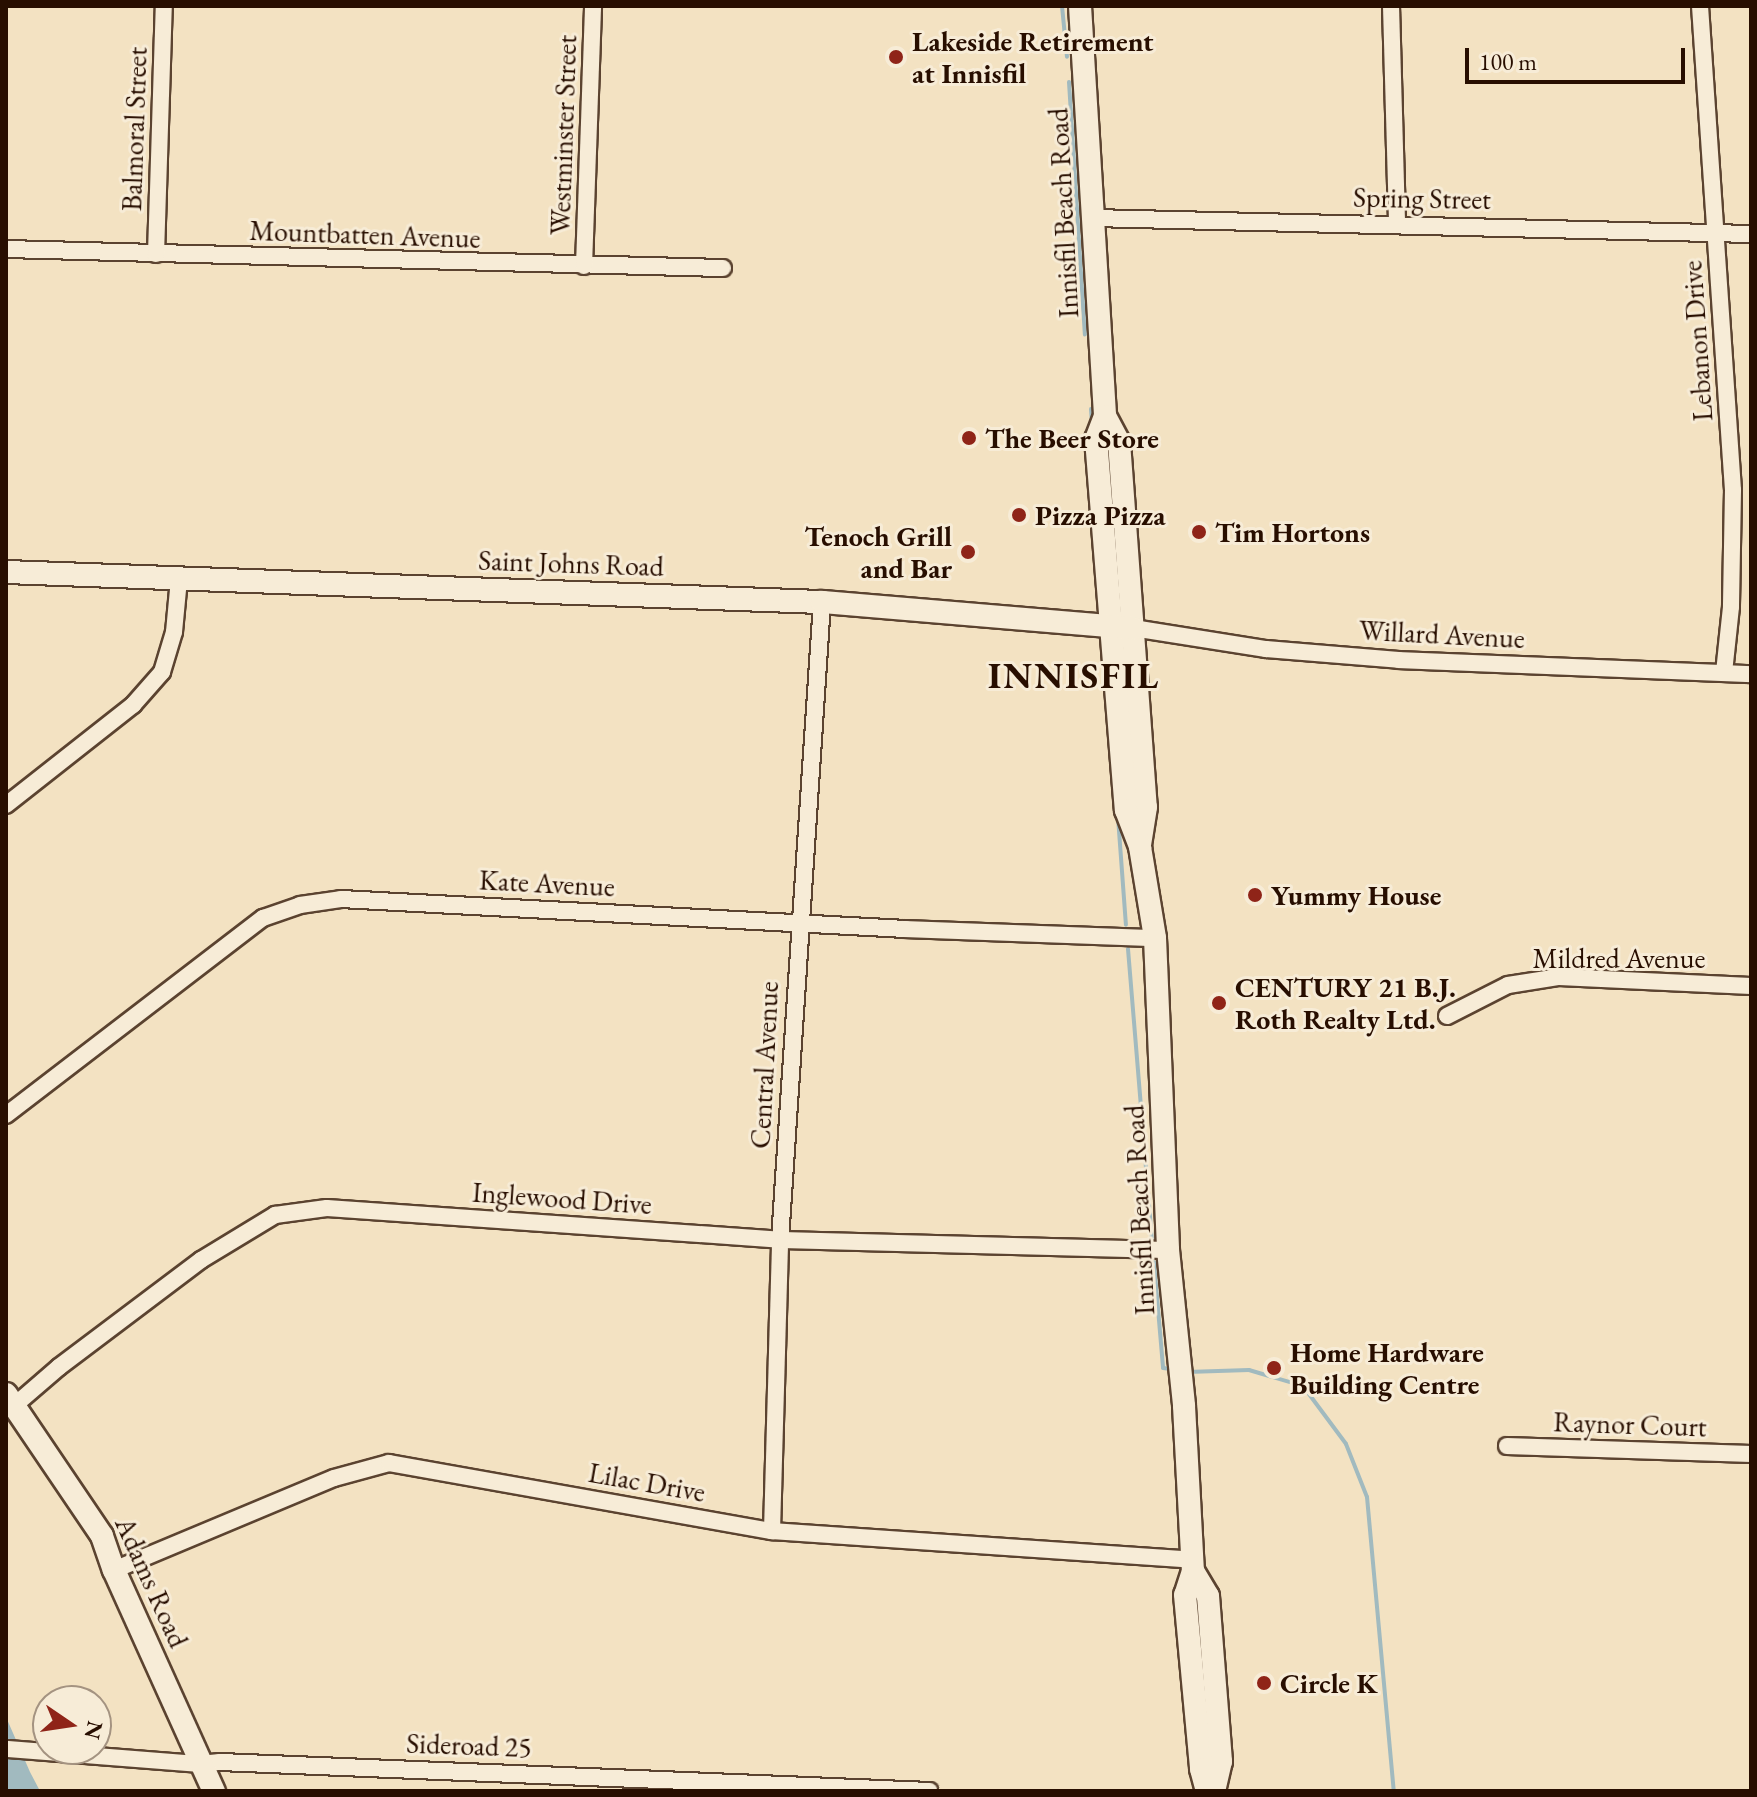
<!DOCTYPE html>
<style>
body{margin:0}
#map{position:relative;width:1757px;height:1797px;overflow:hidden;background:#f3e2c2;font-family:"EB Garamond",serif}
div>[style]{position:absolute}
.water>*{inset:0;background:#a1babf}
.stream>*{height:4px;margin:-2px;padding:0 2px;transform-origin:2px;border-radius:2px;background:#a1babf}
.roads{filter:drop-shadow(2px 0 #5b4330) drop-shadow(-2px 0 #5b4330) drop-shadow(0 2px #5b4330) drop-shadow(0 -2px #5b4330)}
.street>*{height:16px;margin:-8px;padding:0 8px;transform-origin:8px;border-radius:8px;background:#f7ecd7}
.secondary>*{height:22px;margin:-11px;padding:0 11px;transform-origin:11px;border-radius:11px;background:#f7ecd7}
.dots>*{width:22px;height:22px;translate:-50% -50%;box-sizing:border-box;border:4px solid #f7ecd7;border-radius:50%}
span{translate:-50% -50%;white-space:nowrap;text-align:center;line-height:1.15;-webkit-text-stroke:6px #f7ecd7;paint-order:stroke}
.poi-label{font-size:28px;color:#280e00;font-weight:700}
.left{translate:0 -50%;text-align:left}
.right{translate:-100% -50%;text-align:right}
.street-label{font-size:28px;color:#280e00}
.district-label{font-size:36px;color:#280e00;font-weight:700;letter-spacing:2px}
.frame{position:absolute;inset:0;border:8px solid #280e00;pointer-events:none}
.north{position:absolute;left:32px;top:1685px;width:80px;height:80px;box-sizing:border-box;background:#f7ecd7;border:2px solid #a49381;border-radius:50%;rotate:103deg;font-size:22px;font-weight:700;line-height:32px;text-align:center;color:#280e00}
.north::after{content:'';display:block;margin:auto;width:28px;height:36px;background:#8f2418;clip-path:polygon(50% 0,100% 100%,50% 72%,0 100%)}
.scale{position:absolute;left:1465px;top:48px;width:220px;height:36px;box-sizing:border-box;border:4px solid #280e00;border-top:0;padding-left:10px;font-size:24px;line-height:28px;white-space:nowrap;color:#280e00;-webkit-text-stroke:6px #f7ecd7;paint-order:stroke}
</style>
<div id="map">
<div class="water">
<div style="clip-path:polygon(6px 1717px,30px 1772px,40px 1791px,6px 1791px)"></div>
</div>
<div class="stream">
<div style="left:1062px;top:6px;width:51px;rotate:84.4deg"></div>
<div style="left:1069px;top:82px;width:253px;rotate:86.4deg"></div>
<div style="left:1091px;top:409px;width:13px;rotate:86deg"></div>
<div style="left:1118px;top:817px;width:108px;rotate:85.8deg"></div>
<div style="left:1128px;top:949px;width:290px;rotate:85.3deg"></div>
<div style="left:1154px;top:1262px;width:106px;rotate:85.1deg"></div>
<div style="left:1163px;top:1368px;width:8px;rotate:7deg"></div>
<div style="left:1187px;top:1372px;width:62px;rotate:-1.8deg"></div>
<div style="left:1249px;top:1370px;width:56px;rotate:16.5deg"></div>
<div style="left:1303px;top:1386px;width:72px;rotate:53.4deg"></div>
<div style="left:1346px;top:1444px;width:57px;rotate:68.4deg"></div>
<div style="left:1367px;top:1497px;width:295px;rotate:84.8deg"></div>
</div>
<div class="roads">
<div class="street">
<div style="left:1391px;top:6px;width:217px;rotate:88.4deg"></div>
<div style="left:1700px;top:6px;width:485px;rotate:86.1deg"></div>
<div style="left:1733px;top:490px;width:117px;rotate:91deg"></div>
<div style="left:1731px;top:607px;width:66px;rotate:96.1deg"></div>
<div style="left:1092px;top:218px;width:659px;rotate:1.39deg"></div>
<div style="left:6px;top:249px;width:717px;rotate:1.52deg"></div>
<div style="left:156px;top:254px;width:248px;rotate:-88.2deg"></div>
<div style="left:584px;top:266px;width:260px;rotate:-88deg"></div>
<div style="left:1133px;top:628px;width:135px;rotate:9deg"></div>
<div style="left:1266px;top:649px;width:133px;rotate:4.7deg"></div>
<div style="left:1399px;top:660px;width:352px;rotate:2.3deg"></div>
<div style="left:6px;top:805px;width:162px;rotate:-38.2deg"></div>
<div style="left:133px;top:705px;width:44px;rotate:-48.7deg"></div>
<div style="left:162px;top:672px;width:42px;rotate:-73.3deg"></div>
<div style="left:174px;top:632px;width:53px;rotate:-84.6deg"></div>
<div style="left:1447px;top:1016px;width:68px;rotate:-26.9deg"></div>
<div style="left:1508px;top:985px;width:52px;rotate:-8.9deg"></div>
<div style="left:1559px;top:977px;width:192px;rotate:2.7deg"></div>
<div style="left:6px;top:1115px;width:324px;rotate:-37.5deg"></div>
<div style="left:263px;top:918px;width:39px;rotate:-19deg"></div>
<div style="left:300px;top:905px;width:41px;rotate:-8.3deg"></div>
<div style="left:341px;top:899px;width:565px;rotate:3.04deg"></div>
<div style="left:905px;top:929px;width:250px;rotate:2.1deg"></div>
<div style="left:15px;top:1405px;width:58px;rotate:-40.8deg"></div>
<div style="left:59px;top:1367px;width:178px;rotate:-37deg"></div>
<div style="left:201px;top:1260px;width:87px;rotate:-31.3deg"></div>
<div style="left:275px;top:1215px;width:52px;rotate:-7.7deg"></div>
<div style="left:327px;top:1208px;width:454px;rotate:4deg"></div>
<div style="left:780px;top:1240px;width:388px;rotate:1.5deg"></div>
<div style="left:1507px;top:1446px;width:244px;rotate:1.9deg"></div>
<div style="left:772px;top:1531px;width:291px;rotate:-88.4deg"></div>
<div style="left:780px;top:1240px;width:639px;rotate:-86.23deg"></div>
<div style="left:114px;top:1570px;width:238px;rotate:-22.7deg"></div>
<div style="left:334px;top:1478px;width:57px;rotate:-15.3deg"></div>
<div style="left:389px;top:1463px;width:389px;rotate:10.1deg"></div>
<div style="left:772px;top:1531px;width:421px;rotate:3.9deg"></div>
<div style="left:8px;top:1749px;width:193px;rotate:4.5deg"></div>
<div style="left:200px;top:1764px;width:20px;rotate:-6deg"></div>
<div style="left:220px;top:1762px;width:710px;rotate:2.34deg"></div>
</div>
<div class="secondary">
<div style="left:1080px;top:6px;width:411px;rotate:86.5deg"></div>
<div style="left:1105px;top:416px;width:30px;rotate:62deg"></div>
<div style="left:1119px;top:442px;width:366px;rotate:85.8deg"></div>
<div style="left:1146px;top:807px;width:38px;rotate:99deg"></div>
<div style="left:1105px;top:416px;width:25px;rotate:111deg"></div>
<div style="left:1096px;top:439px;width:372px;rotate:85.4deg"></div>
<div style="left:1126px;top:810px;width:40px;rotate:69deg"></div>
<div style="left:1140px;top:847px;width:92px;rotate:80.6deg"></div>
<div style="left:1155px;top:938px;width:312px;rotate:87.6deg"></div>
<div style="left:1168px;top:1250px;width:157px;rotate:84.1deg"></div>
<div style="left:1184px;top:1406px;width:165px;rotate:86.9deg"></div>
<div style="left:1193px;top:1571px;width:25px;rotate:108deg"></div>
<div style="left:1185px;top:1595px;width:175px;rotate:84.7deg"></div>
<div style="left:1201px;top:1769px;width:23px;rotate:75deg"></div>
<div style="left:6px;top:572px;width:817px;rotate:2.11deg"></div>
<div style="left:822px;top:602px;width:312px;rotate:4.8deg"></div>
<div style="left:6px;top:1394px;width:171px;rotate:55.9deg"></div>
<div style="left:102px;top:1536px;width:36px;rotate:71deg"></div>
<div style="left:114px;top:1570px;width:243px;rotate:65.7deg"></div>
<div style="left:1193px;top:1571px;width:29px;rotate:59deg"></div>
<div style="left:1208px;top:1596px;width:166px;rotate:85.5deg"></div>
<div style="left:1221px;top:1761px;width:31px;rotate:103deg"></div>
</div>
</div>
<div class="dots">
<div style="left:896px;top:57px;background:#8f2418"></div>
<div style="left:969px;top:438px;background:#8f2418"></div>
<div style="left:1019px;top:515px;background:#8f2418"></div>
<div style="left:1199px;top:532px;background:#8f2418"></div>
<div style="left:968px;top:552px;background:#8f2418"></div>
<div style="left:1255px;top:895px;background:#8f2418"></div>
<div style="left:1219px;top:1003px;background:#8f2418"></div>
<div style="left:1274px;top:1368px;background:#8f2418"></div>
<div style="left:1264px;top:1683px;background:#8f2418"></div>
</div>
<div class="poi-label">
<span class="left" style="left:912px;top:57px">Lakeside Retirement<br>at Innisfil</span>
<span class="left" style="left:985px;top:438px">The Beer Store</span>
<span class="left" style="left:1035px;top:515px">Pizza Pizza</span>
<span class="left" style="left:1215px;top:532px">Tim Hortons</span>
<span class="right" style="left:952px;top:552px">Tenoch Grill<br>and Bar</span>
<span class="left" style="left:1271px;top:895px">Yummy House</span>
<span class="left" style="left:1235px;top:1003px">CENTURY 21 B.J.<br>Roth Realty Ltd.</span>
<span class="left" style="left:1290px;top:1368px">Home Hardware<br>Building Centre</span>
<span class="left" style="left:1280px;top:1683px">Circle K</span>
</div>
<div class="street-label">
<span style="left:134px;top:129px;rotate:-88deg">Balmoral Street</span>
<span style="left:563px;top:135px;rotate:-88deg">Westminster Street</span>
<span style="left:1422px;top:198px;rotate:1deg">Spring Street</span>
<span style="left:1063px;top:213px;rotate:-93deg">Innisfil Beach Road</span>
<span style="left:365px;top:234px;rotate:2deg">Mountbatten Avenue</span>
<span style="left:1697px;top:341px;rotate:-94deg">Lebanon Drive</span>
<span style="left:571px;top:563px;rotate:2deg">Saint Johns Road</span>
<span style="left:1442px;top:634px;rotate:3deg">Willard Avenue</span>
<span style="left:547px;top:883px;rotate:3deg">Kate Avenue</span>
<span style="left:1619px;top:958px">Mildred Avenue</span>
<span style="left:764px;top:1065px;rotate:-87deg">Central Avenue</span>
<span style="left:562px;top:1198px;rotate:4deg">Inglewood Drive</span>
<span style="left:1139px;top:1210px;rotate:-93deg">Innisfil Beach Road</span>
<span style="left:1630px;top:1424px;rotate:2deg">Raynor Court</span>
<span style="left:647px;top:1482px;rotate:10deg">Lilac Drive</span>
<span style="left:152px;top:1582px;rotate:66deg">Adams Road</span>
<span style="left:469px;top:1745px;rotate:2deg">Sideroad 25</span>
</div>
<div class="district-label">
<span style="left:1074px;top:676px">INNISFIL</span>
</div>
<div class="frame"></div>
<div class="north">N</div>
<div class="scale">100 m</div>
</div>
